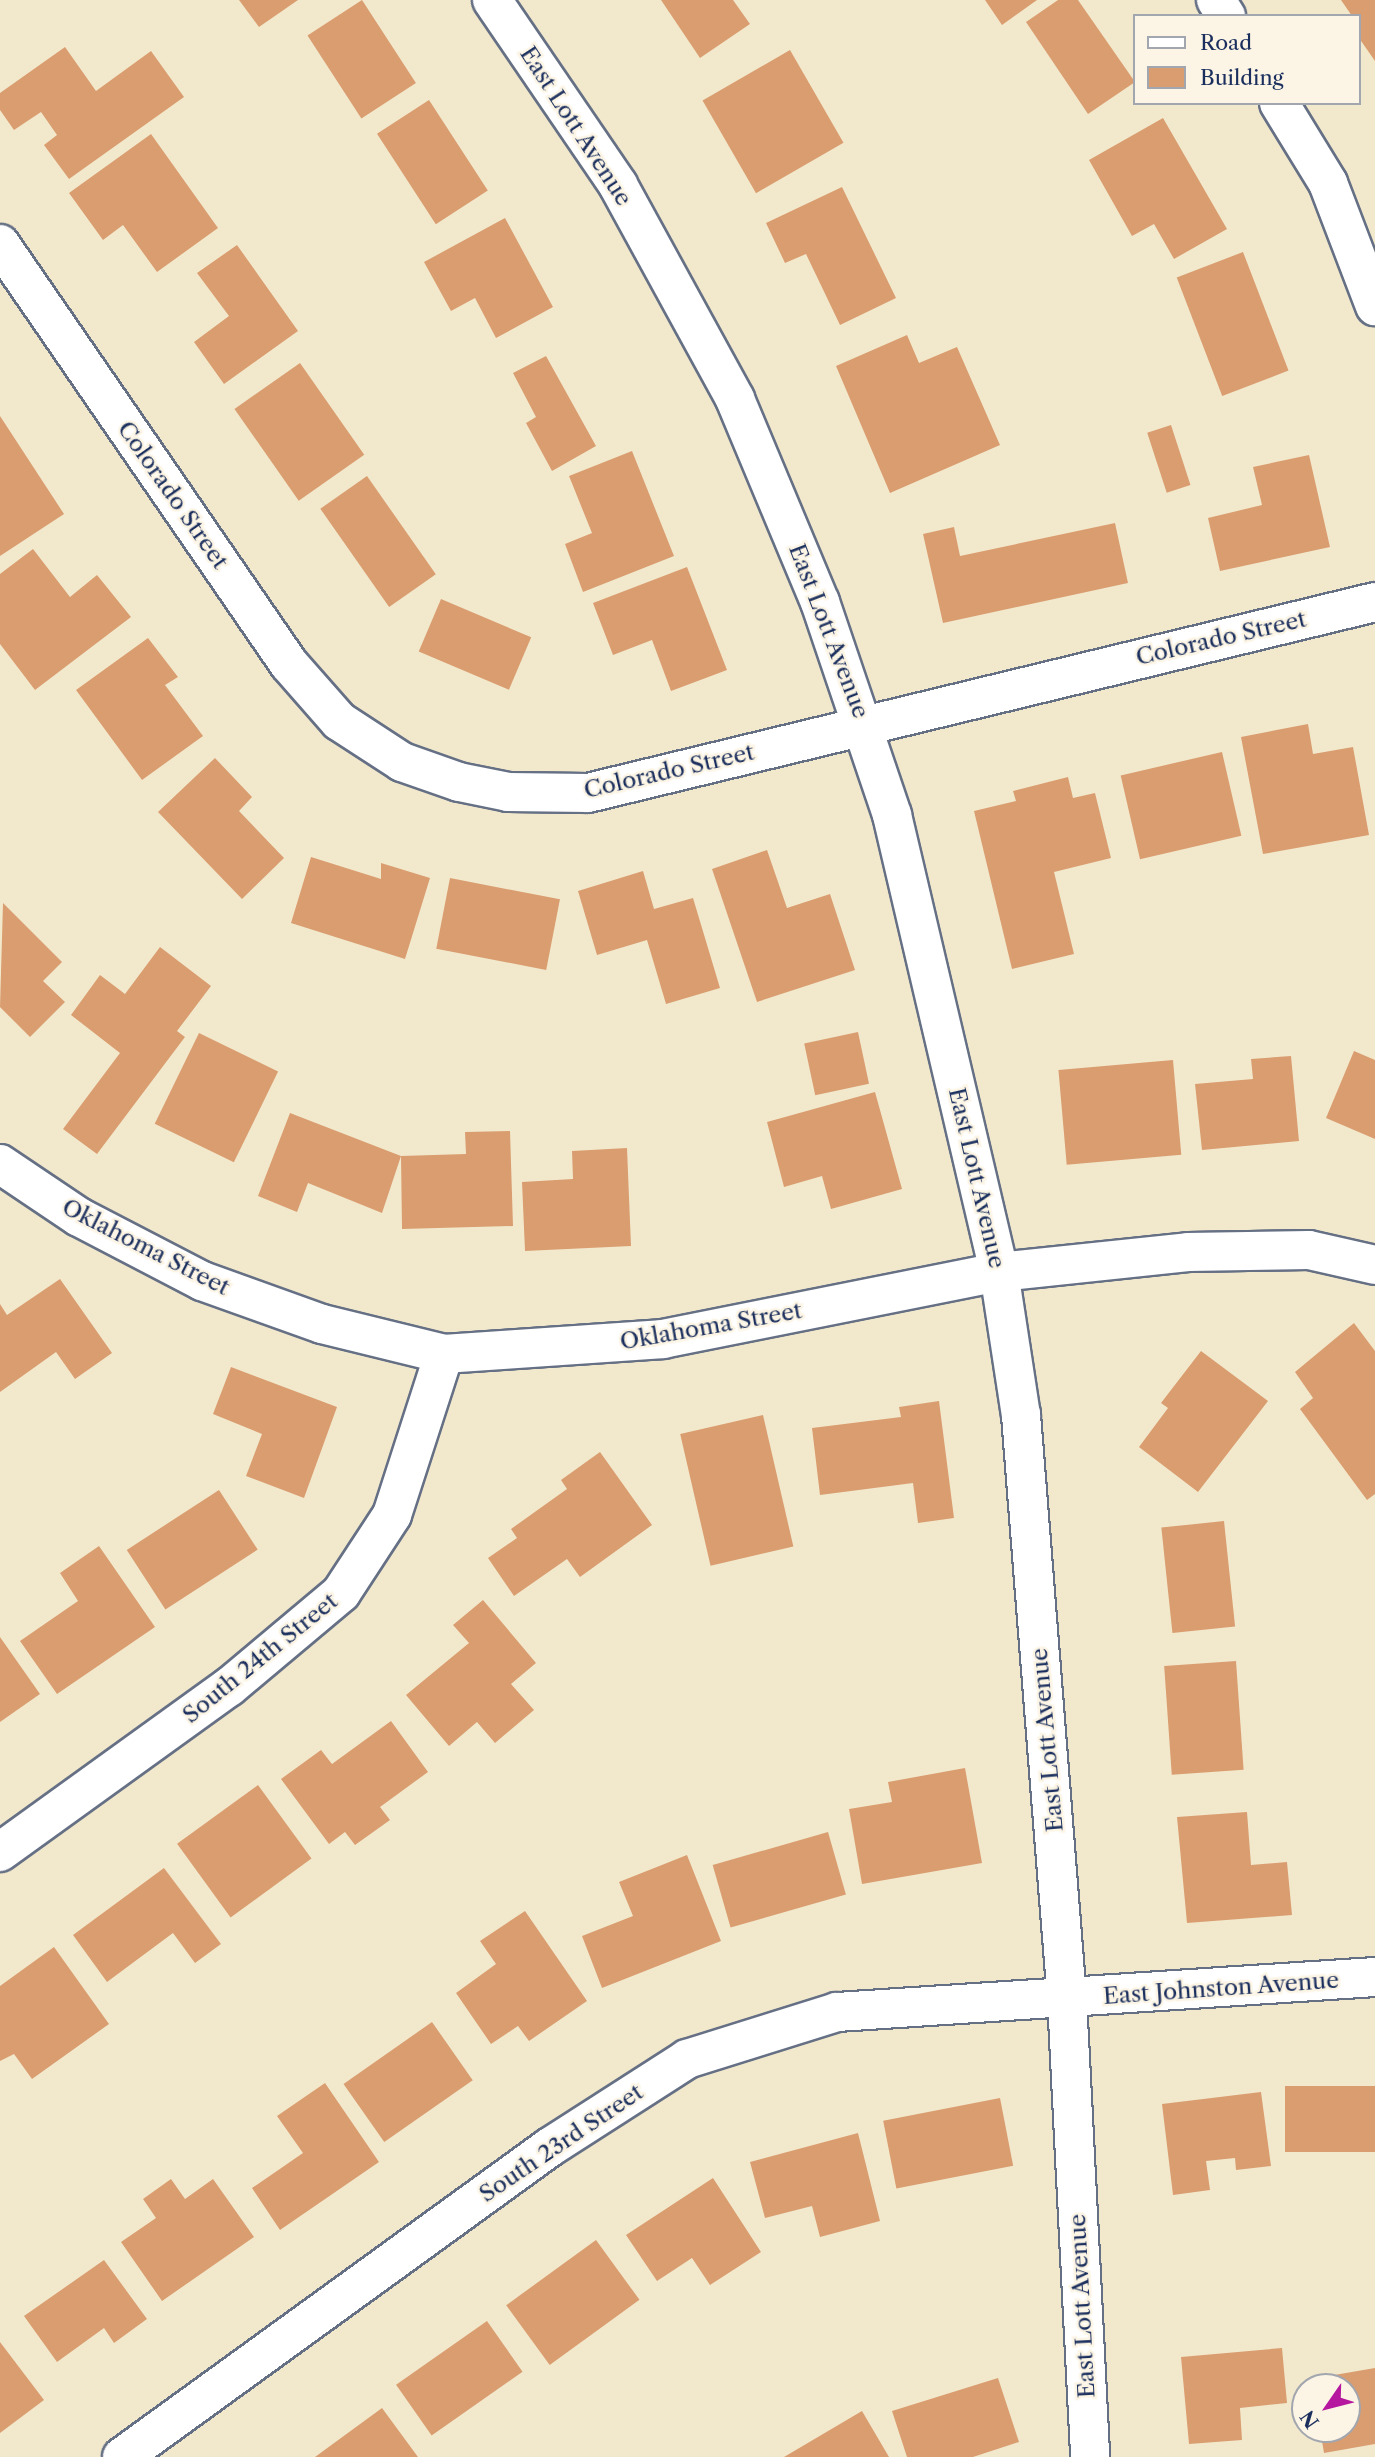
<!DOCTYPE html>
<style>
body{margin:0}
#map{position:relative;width:1375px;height:2457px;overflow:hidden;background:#f2e9cd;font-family:"Libre Caslon Text",serif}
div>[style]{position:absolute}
.building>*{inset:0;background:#da9d70;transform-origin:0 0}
.roads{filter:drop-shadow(2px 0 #667085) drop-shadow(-2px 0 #667085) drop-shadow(0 2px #667085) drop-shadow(0 -2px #667085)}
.minor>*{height:38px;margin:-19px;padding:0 19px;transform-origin:19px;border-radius:19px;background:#fff}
span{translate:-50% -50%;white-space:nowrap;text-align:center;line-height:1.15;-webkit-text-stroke:5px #fcf5e5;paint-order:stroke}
.street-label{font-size:23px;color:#1b2f5e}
.legend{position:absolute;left:1133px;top:14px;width:228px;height:91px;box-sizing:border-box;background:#fcf5e5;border:2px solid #a2a6af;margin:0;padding:9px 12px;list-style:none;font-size:21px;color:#1b2f5e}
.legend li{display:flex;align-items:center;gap:14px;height:35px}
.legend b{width:35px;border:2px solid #a2a6af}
.north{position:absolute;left:1291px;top:2373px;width:70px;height:70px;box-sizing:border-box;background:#fcf5e5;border:2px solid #a2a6af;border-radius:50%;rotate:235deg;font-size:19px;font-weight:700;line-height:28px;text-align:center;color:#1b2f5e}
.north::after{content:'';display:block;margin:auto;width:24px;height:32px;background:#b5179e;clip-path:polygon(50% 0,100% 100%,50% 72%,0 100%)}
</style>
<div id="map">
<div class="building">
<div style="clip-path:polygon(239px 0,298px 0,259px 27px)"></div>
<div style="left:362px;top:0;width:99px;height:65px;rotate:57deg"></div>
<div style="clip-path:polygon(661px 0,733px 0,750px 24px,700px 58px)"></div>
<div style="clip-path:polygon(985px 0,1037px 0,1002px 25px)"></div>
<div style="clip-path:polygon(1058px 0,1078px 0,1135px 82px,1088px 114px,1026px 22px)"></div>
<div style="clip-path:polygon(1341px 0,1375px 0,1375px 61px,1359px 38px,1359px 16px,1352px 16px)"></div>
<div style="clip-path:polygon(65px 47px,96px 91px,151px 51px,184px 97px,69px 179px,44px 145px,57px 135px,41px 112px,14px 130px,0 110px,0 93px)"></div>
<div style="left:790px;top:50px;width:107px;height:101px;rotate:60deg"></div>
<div style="left:429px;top:100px;width:108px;height:62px;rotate:57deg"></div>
<div style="clip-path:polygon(1163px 118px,1227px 229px,1174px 259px,1154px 224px,1132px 236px,1089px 160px)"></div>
<div style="clip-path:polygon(151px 134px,218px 228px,157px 272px,123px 225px,103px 240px,69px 193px)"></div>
<div style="clip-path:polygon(842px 187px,896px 298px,840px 325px,806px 254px,785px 263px,766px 223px)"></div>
<div style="clip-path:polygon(505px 218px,553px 307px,496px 338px,475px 298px,451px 311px,424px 262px)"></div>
<div style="clip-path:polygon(237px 245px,298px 331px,224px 384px,194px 342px,229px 316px,197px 273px)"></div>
<div style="left:1243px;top:252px;width:127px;height:71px;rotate:69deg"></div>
<div style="clip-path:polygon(907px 335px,919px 363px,957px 347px,1000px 445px,890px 493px,836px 366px)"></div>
<div style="clip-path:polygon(546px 356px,596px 446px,552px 471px,526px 423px,536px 417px,513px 373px)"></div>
<div style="left:300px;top:363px;width:112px;height:80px;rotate:55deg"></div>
<div style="clip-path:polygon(0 416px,64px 514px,0 556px)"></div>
<div style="left:1171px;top:425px;width:63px;height:25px;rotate:72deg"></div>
<div style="clip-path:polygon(632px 451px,674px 556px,583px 592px,565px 544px,592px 533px,569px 476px)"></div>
<div style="clip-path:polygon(1309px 455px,1330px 547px,1220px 571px,1208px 518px,1262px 505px,1253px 467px)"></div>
<div style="left:367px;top:476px;width:120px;height:57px;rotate:55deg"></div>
<div style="clip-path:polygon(1115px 523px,1128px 583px,943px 623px,923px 534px,954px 527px,960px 556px)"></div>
<div style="clip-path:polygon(33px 549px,70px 597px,97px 575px,131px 617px,35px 690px,0 644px,0 574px)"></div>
<div style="clip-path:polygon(687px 567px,727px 670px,671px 691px,652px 640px,613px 655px,593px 603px)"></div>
<div style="left:441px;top:599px;width:98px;height:57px;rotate:23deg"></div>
<div style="clip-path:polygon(148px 638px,178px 677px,165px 685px,203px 736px,142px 780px,76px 690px)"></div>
<div style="clip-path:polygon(1308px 724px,1313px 754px,1353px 747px,1369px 835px,1263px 854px,1241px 737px)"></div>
<div style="left:1222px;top:752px;width:86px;height:104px;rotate:77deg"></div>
<div style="clip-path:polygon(215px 758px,252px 797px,239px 811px,284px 858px,242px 899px,158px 812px)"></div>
<div style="clip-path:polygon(1068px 777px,1073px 798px,1095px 793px,1111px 858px,1054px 872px,1074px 954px,1012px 969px,974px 811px,1016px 801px,1013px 791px)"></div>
<div style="clip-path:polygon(767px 850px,787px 908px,830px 894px,855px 970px,757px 1002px,712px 869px)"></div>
<div style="clip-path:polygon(311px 857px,381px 879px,381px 863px,430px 878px,405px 959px,291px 923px)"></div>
<div style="clip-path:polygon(643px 871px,654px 909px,693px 898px,720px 988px,666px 1004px,647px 940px,597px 955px,578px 891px)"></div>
<div style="left:450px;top:878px;width:112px;height:72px;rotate:11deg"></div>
<div style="clip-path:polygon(3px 903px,62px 962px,43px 981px,65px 1002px,30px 1037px,0 1007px)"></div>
<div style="clip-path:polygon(160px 947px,211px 986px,177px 1031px,185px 1037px,97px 1154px,63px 1129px,120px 1053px,71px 1015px,100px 975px,125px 994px)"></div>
<div style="left:858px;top:1032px;width:53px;height:55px;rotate:78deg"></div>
<div style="left:199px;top:1033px;width:88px;height:101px;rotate:26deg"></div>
<div style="clip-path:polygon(1354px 1051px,1375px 1060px,1375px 1139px,1326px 1118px)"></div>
<div style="clip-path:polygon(1291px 1056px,1299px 1141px,1202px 1150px,1195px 1084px,1253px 1079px,1251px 1059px)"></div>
<div style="left:1173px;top:1060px;width:95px;height:115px;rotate:85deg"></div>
<div style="clip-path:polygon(875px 1092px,902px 1189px,831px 1209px,822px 1176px,784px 1187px,767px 1122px)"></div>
<div style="clip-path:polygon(290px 1113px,401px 1156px,382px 1213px,308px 1183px,297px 1212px,258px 1196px)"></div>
<div style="clip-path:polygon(510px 1131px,513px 1226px,402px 1229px,401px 1156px,466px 1154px,465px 1132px)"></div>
<div style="clip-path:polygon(627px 1148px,631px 1246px,525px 1251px,522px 1182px,573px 1179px,572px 1151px)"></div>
<div style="clip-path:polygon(60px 1279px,112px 1353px,75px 1379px,56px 1352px,0 1392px,0 1304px,7px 1315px)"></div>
<div style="clip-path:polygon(1354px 1323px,1375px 1351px,1375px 1494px,1367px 1500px,1300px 1409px,1313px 1398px,1295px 1372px)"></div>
<div style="clip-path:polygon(1201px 1351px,1268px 1401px,1198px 1492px,1139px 1447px,1168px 1408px,1161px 1403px)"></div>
<div style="clip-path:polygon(231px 1367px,337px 1407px,304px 1498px,246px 1476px,262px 1434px,213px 1414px)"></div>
<div style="clip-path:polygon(939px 1401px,954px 1518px,918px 1523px,913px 1483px,820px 1495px,812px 1428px,901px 1417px,899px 1407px)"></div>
<div style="left:763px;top:1415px;width:135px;height:85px;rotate:77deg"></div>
<div style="clip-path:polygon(600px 1452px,652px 1525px,580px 1577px,567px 1559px,514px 1596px,488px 1558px,517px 1538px,511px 1529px,567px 1489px,561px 1480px)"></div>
<div style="left:219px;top:1490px;width:71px;height:110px;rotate:57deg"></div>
<div style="left:1224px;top:1521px;width:106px;height:63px;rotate:84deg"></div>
<div style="clip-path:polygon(99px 1546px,155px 1627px,57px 1694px,20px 1641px,78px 1601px,60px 1573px)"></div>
<div style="clip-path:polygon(483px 1600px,536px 1663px,511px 1684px,534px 1710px,495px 1743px,477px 1722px,449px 1746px,406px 1695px,469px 1643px,453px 1625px)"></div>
<div style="clip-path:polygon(0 1637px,40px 1694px,0 1722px)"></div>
<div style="left:1236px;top:1661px;width:109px;height:72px;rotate:86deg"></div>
<div style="clip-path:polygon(391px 1721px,428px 1772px,380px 1807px,390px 1820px,355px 1845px,345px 1832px,329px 1844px,281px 1779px,321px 1750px,332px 1764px)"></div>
<div style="clip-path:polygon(965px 1768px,982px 1863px,862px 1884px,849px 1809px,892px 1802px,888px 1782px)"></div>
<div style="left:258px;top:1785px;width:91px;height:100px;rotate:54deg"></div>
<div style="clip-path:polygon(1247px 1812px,1251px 1865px,1287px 1862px,1292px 1915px,1187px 1923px,1177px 1817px)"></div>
<div style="left:828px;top:1832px;width:65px;height:120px;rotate:74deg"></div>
<div style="clip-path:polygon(687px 1855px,721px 1941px,602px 1988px,582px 1936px,633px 1916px,619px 1882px)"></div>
<div style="clip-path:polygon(164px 1868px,221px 1944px,195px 1963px,173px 1933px,107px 1982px,73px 1935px)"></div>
<div style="clip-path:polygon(525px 1911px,587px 2001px,529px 2041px,518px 2026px,491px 2044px,456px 1993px,496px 1964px,480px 1941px)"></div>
<div style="clip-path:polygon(54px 1947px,109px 2024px,32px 2079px,14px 2054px,0 2061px,0 1986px)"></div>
<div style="left:432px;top:2022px;width:71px;height:108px;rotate:55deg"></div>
<div style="clip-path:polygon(325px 2083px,379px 2162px,280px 2230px,252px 2188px,303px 2153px,277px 2116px)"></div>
<div style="left:1375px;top:2086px;width:66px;height:90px;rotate:90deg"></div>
<div style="clip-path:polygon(1261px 2092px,1271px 2166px,1236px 2170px,1235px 2158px,1206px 2161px,1210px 2190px,1173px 2195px,1162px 2104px)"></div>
<div style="left:1000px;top:2098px;width:69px;height:119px;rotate:79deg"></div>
<div style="clip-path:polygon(858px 2133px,880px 2221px,820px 2237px,812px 2206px,765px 2218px,750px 2162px)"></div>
<div style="clip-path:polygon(713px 2178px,761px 2252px,710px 2285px,692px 2258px,657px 2281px,626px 2235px)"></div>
<div style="clip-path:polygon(171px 2179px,185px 2199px,213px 2179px,254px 2237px,162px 2301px,121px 2242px,156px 2218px,143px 2199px)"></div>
<div style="left:596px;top:2240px;width:74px;height:111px;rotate:54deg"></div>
<div style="clip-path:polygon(104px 2260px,147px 2319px,114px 2343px,104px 2328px,57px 2362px,24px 2316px)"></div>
<div style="left:487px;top:2321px;width:62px;height:111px;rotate:55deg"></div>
<div style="clip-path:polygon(0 2342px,44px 2400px,0 2433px)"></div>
<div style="clip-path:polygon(1282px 2348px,1287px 2403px,1240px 2408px,1242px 2440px,1189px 2444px,1181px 2357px)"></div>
<div style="clip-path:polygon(1375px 2368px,1375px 2444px,1324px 2453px,1320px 2429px,1347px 2429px,1347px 2387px,1312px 2387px,1311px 2379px)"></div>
<div style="clip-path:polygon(998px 2378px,1019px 2442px,973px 2457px,907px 2457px,892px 2411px)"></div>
<div style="clip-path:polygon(382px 2408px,418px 2457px,315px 2457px)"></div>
<div style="clip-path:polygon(862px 2411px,889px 2457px,784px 2457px)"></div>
</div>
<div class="roads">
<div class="minor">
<div style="left:492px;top:0;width:224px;rotate:55.7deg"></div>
<div style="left:618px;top:185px;width:244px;rotate:61.3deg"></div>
<div style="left:735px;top:399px;width:220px;rotate:67.3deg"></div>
<div style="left:820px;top:602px;width:225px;rotate:71.3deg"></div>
<div style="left:892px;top:815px;width:469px;rotate:76.8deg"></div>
<div style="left:999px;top:1272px;width:145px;rotate:81.3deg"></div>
<div style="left:1021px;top:1415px;width:586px;rotate:85.5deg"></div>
<div style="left:1067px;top:1999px;width:459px;rotate:87.1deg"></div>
<div style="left:1216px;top:0;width:19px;rotate:58deg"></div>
<div style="left:1279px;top:103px;width:94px;rotate:58.5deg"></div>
<div style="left:1328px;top:183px;width:132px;rotate:69.1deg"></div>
<div style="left:0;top:244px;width:510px;rotate:55.47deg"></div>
<div style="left:289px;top:664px;width:76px;rotate:48.7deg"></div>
<div style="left:339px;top:721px;width:75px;rotate:33.1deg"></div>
<div style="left:402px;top:762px;width:60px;rotate:19.3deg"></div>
<div style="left:459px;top:782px;width:50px;rotate:11.5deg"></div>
<div style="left:508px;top:792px;width:80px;rotate:0.7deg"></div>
<div style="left:588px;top:793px;width:810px;rotate:-13.64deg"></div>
<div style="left:0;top:1164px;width:95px;rotate:33.9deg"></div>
<div style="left:79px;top:1217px;width:139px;rotate:27.5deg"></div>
<div style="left:202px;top:1281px;width:127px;rotate:19.7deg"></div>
<div style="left:322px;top:1324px;width:126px;rotate:13.8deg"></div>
<div style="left:444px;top:1354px;width:220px;rotate:-3.9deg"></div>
<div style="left:663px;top:1339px;width:343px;rotate:-11.3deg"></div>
<div style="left:999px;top:1272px;width:190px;rotate:-6deg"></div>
<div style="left:1188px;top:1252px;width:121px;rotate:-0.9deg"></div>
<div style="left:1309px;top:1250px;width:68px;rotate:12.8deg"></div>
<div style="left:0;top:1852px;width:282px;rotate:-35.8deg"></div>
<div style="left:229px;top:1687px;width:146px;rotate:-40deg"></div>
<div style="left:341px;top:1593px;width:93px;rotate:-56.8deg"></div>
<div style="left:392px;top:1515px;width:169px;rotate:-72.1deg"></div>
<div style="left:122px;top:2457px;width:528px;rotate:-35.92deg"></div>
<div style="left:550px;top:2147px;width:163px;rotate:-32.7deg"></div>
<div style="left:687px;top:2059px;width:157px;rotate:-17.4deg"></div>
<div style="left:837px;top:2012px;width:539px;rotate:-3.72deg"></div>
</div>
</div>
<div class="street-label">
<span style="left:576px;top:126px;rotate:57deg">East Lott Avenue</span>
<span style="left:173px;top:495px;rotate:55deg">Colorado Street</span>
<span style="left:829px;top:631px;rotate:69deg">East Lott Avenue</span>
<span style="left:1221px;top:638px;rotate:-13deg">Colorado Street</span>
<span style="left:669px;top:771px;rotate:-13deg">Colorado Street</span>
<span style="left:977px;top:1178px;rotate:77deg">East Lott Avenue</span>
<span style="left:146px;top:1247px;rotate:27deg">Oklahoma Street</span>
<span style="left:711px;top:1326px;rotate:-10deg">Oklahoma Street</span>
<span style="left:260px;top:1658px;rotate:-39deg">South 24th Street</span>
<span style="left:1047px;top:1740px;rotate:-95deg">East Lott Avenue</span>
<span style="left:1221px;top:1988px;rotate:-4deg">East Johnston Avenue</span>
<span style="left:561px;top:2143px;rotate:-34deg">South 23rd Street</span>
<span style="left:1082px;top:2306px;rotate:-93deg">East Lott Avenue</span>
</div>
<ul class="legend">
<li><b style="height:9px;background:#fff"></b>Road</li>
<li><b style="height:19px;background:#da9d70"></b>Building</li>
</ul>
<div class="north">N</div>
</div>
